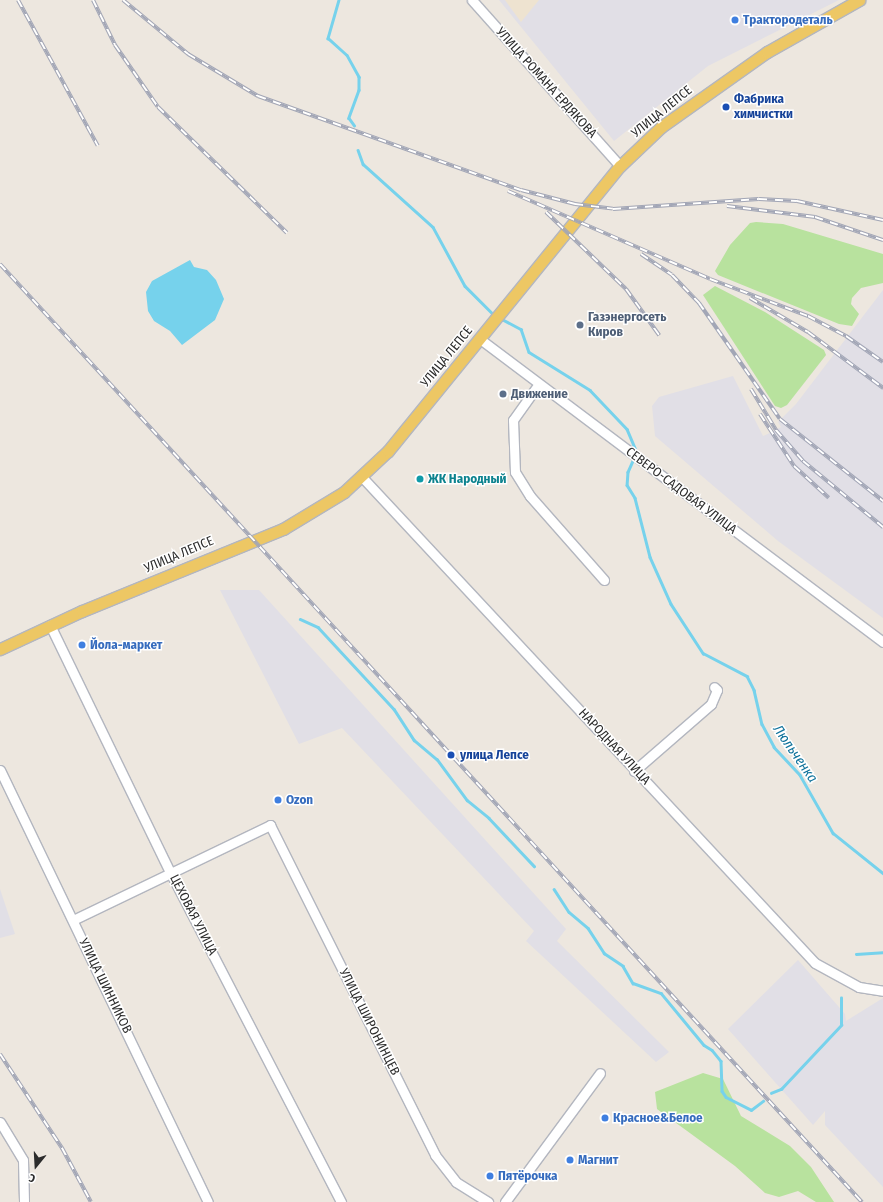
<!DOCTYPE html>
<meta charset="utf-8">
<style>
body{margin:0}
#map{position:relative;width:883px;height:1202px;overflow:hidden;background:#ede7df;font-family:"Fira Sans Condensed",sans-serif}
div>[style]{position:absolute}
.industrial>*{inset:0;background:#e1dfe6}
.education>*{inset:0;background:#eee3d0}
.green>*{inset:0;background:#b8e29e}
.water>*{inset:0;background:#76d2ec}
.stream>*{height:2.5px;margin:-1.25px;padding:0 1.25px;transform-origin:1.25px;border-radius:1.25px;background:#76d2ec}
.roads{filter:drop-shadow(1px 0 #b3b6bf) drop-shadow(-1px 0 #b3b6bf) drop-shadow(0 1px #b3b6bf) drop-shadow(0 -1px #b3b6bf)}
.minor>*{height:9px;margin:-4.5px;padding:0 4.5px;transform-origin:4.5px;border-radius:4.5px;background:#fff}
.major>*{height:11px;margin:-5.5px;padding:0 5.5px;transform-origin:5.5px;border-radius:5.5px;background:#edc764}
.rail>*{height:4px;margin-top:-2px;transform-origin:0;background:repeating-linear-gradient(90deg,#fff 0 8px,#a2a6b6 0 16px);box-sizing:border-box;border-block:1px solid #a2a6b6}
.dots>*{width:11px;height:11px;translate:-50% -50%;box-sizing:border-box;border:2px solid #fff;border-radius:50%}
span{translate:-50% -50%;white-space:nowrap;text-align:center;line-height:1.15;-webkit-text-stroke:3px #fff;paint-order:stroke}
.shop-label{font-size:13px;color:#366cbe;font-weight:700}
.left{translate:0 -50%;text-align:left}
.street-label{font-size:13px;color:#2c2c2c}
.transit-label{font-size:13px;color:#164399;font-weight:700}
.service-label{font-size:13px;color:#4e5e75;font-weight:700}
.culture-label{font-size:13px;color:#0d838f;font-weight:700}
.water-label{font-size:14px;color:#11739c;font-style:italic}
.north{position:absolute;left:16px;top:1146px;width:40px;height:40px;-webkit-text-stroke:3px #fff;paint-order:stroke;rotate:198deg;font-size:11px;font-weight:700;line-height:16px;text-align:center;color:#2c2c2c}
.north::after{content:'';display:block;margin:auto;width:14px;height:18px;background:#2c2c2c;clip-path:polygon(50% 0,100% 100%,50% 72%,0 100%)}
</style>
<div id="map">
<div class="industrial">
<div style="clip-path:polygon(499px 0,839px 0,708px 66px,614px 141px)"></div>
<div style="clip-path:polygon(883px 290px,883px 618px,778px 541px,655px 436px,652px 406px,659px 397px,733px 376px,763px 436px,770px 433px,781px 427px,778px 422px,796px 404px)"></div>
<div style="clip-path:polygon(220px 590px,259px 590px,566px 929px,557px 941px,669px 1052px,656px 1062px,526px 941px,534px 931px,342px 728px,299px 744px)"></div>
<div style="clip-path:polygon(0 889px,15px 934px,0 938px)"></div>
<div style="clip-path:polygon(798px 960px,845px 1014px,846px 1021px,883px 998px,883px 1187px,825px 1125px,825px 1111px,813px 1125px,728px 1029px)"></div>
</div>
<div class="education">
<div style="clip-path:polygon(505px 0,539px 0,521px 22px)"></div>
</div>
<div class="green">
<div style="clip-path:polygon(756px 222px,783px 224px,883px 254px,883px 283px,861px 288px,852px 298px,851px 304px,859px 314px,852px 326px,839px 324px,718px 275px,715px 271px,730px 245px,750px 223px)"></div>
<div style="clip-path:polygon(715px 286px,765px 312px,824px 350px,826px 355px,787px 405px,781px 408px,775px 406px,703px 295px)"></div>
<div style="clip-path:polygon(703px 1073px,723px 1079px,741px 1116px,790px 1146px,811px 1167px,834px 1202px,816px 1202px,798px 1191px,779px 1197px,765px 1193px,735px 1166px,657px 1109px,655px 1092px)"></div>
</div>
<div class="water">
<div style="clip-path:polygon(190px 260px,194px 267px,207px 270px,216px 280px,224px 299px,215px 320px,182px 345px,170px 331px,154px 321px,148px 311px,146px 292px,152px 281px)"></div>
</div>
<div class="stream">
<div style="left:339px;top:0;width:40px;rotate:106deg"></div>
<div style="left:328px;top:38px;width:25px;rotate:42deg"></div>
<div style="left:347px;top:55px;width:25px;rotate:61deg"></div>
<div style="left:359px;top:77px;width:13px;rotate:90deg"></div>
<div style="left:359px;top:90px;width:30px;rotate:110deg"></div>
<div style="left:349px;top:118px;width:9px;rotate:54deg"></div>
<div style="left:358px;top:150px;width:15px;rotate:70deg"></div>
<div style="left:363px;top:164px;width:94px;rotate:42deg"></div>
<div style="left:433px;top:227px;width:67px;rotate:61.5deg"></div>
<div style="left:465px;top:286px;width:41px;rotate:45deg"></div>
<div style="left:500px;top:318px;width:24px;rotate:28deg"></div>
<div style="left:521px;top:329px;width:24px;rotate:71deg"></div>
<div style="left:529px;top:352px;width:72px;rotate:31.9deg"></div>
<div style="left:590px;top:390px;width:54px;rotate:46.5deg"></div>
<div style="left:627px;top:429px;width:25px;rotate:67deg"></div>
<div style="left:637px;top:452px;width:22px;rotate:114deg"></div>
<div style="left:628px;top:472px;width:13px;rotate:94deg"></div>
<div style="left:627px;top:485px;width:15px;rotate:58deg"></div>
<div style="left:635px;top:498px;width:61px;rotate:75.7deg"></div>
<div style="left:650px;top:557px;width:51px;rotate:65.9deg"></div>
<div style="left:671px;top:604px;width:59px;rotate:56.9deg"></div>
<div style="left:703px;top:653px;width:50px;rotate:27.6deg"></div>
<div style="left:747px;top:676px;width:16px;rotate:63deg"></div>
<div style="left:754px;top:690px;width:35px;rotate:77deg"></div>
<div style="left:762px;top:724px;width:26px;rotate:62deg"></div>
<div style="left:774px;top:747px;width:38px;rotate:47deg"></div>
<div style="left:800px;top:775px;width:67px;rotate:60.4deg"></div>
<div style="left:833px;top:833px;width:64px;rotate:38.7deg"></div>
<div style="left:300px;top:619px;width:20px;rotate:24deg"></div>
<div style="left:318px;top:627px;width:112px;rotate:47.2deg"></div>
<div style="left:394px;top:709px;width:37px;rotate:57deg"></div>
<div style="left:414px;top:740px;width:30px;rotate:40deg"></div>
<div style="left:437px;top:759px;width:51px;rotate:53.8deg"></div>
<div style="left:467px;top:800px;width:28px;rotate:39deg"></div>
<div style="left:489px;top:818px;width:66px;rotate:46.8deg"></div>
<div style="left:554px;top:889px;width:27px;rotate:57deg"></div>
<div style="left:569px;top:912px;width:25px;rotate:40deg"></div>
<div style="left:588px;top:928px;width:30px;rotate:57deg"></div>
<div style="left:604px;top:953px;width:23px;rotate:34deg"></div>
<div style="left:623px;top:966px;width:20px;rotate:60deg"></div>
<div style="left:633px;top:983px;width:30px;rotate:20deg"></div>
<div style="left:661px;top:993px;width:67px;rotate:50.4deg"></div>
<div style="left:704px;top:1045px;width:9px;rotate:32deg"></div>
<div style="left:712px;top:1050px;width:14px;rotate:51deg"></div>
<div style="left:721px;top:1061px;width:30px;rotate:88deg"></div>
<div style="left:722px;top:1091px;width:7px;rotate:56deg"></div>
<div style="left:726px;top:1097px;width:28px;rotate:27deg"></div>
<div style="left:751px;top:1110px;width:15px;rotate:-37deg"></div>
<div style="left:856px;top:954px;width:27px;rotate:-4deg"></div>
<div style="left:771px;top:1093px;width:11px;rotate:-22deg"></div>
<div style="left:781px;top:1089px;width:88px;rotate:-46.8deg"></div>
<div style="left:841px;top:1025px;width:27px;rotate:-90deg"></div>
</div>
<div class="roads">
<div class="minor">
<div style="left:472px;top:0;width:222px;rotate:48.3deg"></div>
<div style="left:480px;top:339px;width:504px;rotate:36.94deg"></div>
<div style="left:538px;top:385px;width:43px;rotate:125.5deg"></div>
<div style="left:513px;top:420px;width:52px;rotate:87.8deg"></div>
<div style="left:515px;top:472px;width:28px;rotate:58deg"></div>
<div style="left:530px;top:496px;width:112px;rotate:48.6deg"></div>
<div style="left:362px;top:477px;width:664px;rotate:47.01deg"></div>
<div style="left:815px;top:963px;width:50px;rotate:28.6deg"></div>
<div style="left:859px;top:987px;width:24px;rotate:9deg"></div>
<div style="left:50px;top:625px;width:275px;rotate:64.1deg"></div>
<div style="left:170px;top:872px;width:372px;rotate:62.6deg"></div>
<div style="left:0;top:770px;width:479px;rotate:64.3deg"></div>
<div style="left:634px;top:771px;width:102px;rotate:-41deg"></div>
<div style="left:711px;top:704px;width:15px;rotate:-67deg"></div>
<div style="left:717px;top:690px;width:4px;rotate:-135deg"></div>
<div style="left:73px;top:920px;width:219px;rotate:-25.7deg"></div>
<div style="left:270px;top:825px;width:369px;rotate:63.4deg"></div>
<div style="left:435px;top:1155px;width:34px;rotate:52deg"></div>
<div style="left:456px;top:1182px;width:38px;rotate:32deg"></div>
<div style="left:0;top:1122px;width:44px;rotate:58.8deg"></div>
<div style="left:23px;top:1160px;width:42px;rotate:88.6deg"></div>
<div style="left:505px;top:1202px;width:160px;rotate:-53.6deg"></div>
</div>
<div class="major">
<div style="left:0;top:649px;width:90px;rotate:-24.9deg"></div>
<div style="left:82px;top:611px;width:217px;rotate:-22.2deg"></div>
<div style="left:283px;top:529px;width:71px;rotate:-31.2deg"></div>
<div style="left:344px;top:492px;width:60px;rotate:-43deg"></div>
<div style="left:388px;top:451px;width:367px;rotate:-50.9deg"></div>
<div style="left:620px;top:166px;width:57px;rotate:-43.6deg"></div>
<div style="left:661px;top:127px;width:130px;rotate:-35.3deg"></div>
<div style="left:767px;top:52px;width:106px;rotate:-29.5deg"></div>
</div>
</div>
<div class="rail">
<div style="left:18px;top:0;width:166px;rotate:61.3deg"></div>
<div style="left:93px;top:0;width:50px;rotate:63.9deg"></div>
<div style="left:115px;top:45px;width:75px;rotate:55.3deg"></div>
<div style="left:158px;top:107px;width:180px;rotate:44.3deg"></div>
<div style="left:123px;top:0;width:85px;rotate:39.7deg"></div>
<div style="left:188px;top:54px;width:82px;rotate:31deg"></div>
<div style="left:258px;top:96px;width:279px;rotate:19.7deg"></div>
<div style="left:521px;top:190px;width:56px;rotate:14.5deg"></div>
<div style="left:575px;top:204px;width:38px;rotate:7deg"></div>
<div style="left:613px;top:209px;width:146px;rotate:-3.9deg"></div>
<div style="left:759px;top:199px;width:38px;rotate:3deg"></div>
<div style="left:797px;top:201px;width:88px;rotate:12.5deg"></div>
<div style="left:508px;top:191px;width:220px;rotate:23.5deg"></div>
<div style="left:710px;top:279px;width:105px;rotate:20.7deg"></div>
<div style="left:808px;top:316px;width:43px;rotate:27.8deg"></div>
<div style="left:846px;top:336px;width:45px;rotate:35.1deg"></div>
<div style="left:727px;top:206px;width:89px;rotate:7.1deg"></div>
<div style="left:815px;top:217px;width:72px;rotate:18.7deg"></div>
<div style="left:546px;top:212px;width:111px;rotate:43.9deg"></div>
<div style="left:626px;top:289px;width:57px;rotate:54.3deg"></div>
<div style="left:641px;top:254px;width:37px;rotate:34deg"></div>
<div style="left:672px;top:275px;width:39px;rotate:46deg"></div>
<div style="left:699px;top:303px;width:141px;rotate:55.1deg"></div>
<div style="left:780px;top:419px;width:132px;rotate:38.5deg"></div>
<div style="left:0;top:264px;width:1274px;rotate:47.42deg"></div>
<div style="left:750px;top:298px;width:67px;rotate:30.4deg"></div>
<div style="left:808px;top:332px;width:94px;rotate:36.7deg"></div>
<div style="left:751px;top:389px;width:48px;rotate:58.6deg"></div>
<div style="left:776px;top:430px;width:41px;rotate:48.9deg"></div>
<div style="left:803px;top:461px;width:104px;rotate:39.5deg"></div>
<div style="left:760px;top:414px;width:62px;rotate:56.8deg"></div>
<div style="left:794px;top:466px;width:47px;rotate:42.4deg"></div>
<div style="left:0;top:1054px;width:113px;rotate:56.6deg"></div>
<div style="left:62px;top:1148px;width:61px;rotate:61.8deg"></div>
</div>
<div class="dots">
<div style="left:735px;top:20px;background:#3f7fe0"></div>
<div style="left:726px;top:107px;background:#1a4fb4"></div>
<div style="left:580px;top:325px;background:#5c6f8a"></div>
<div style="left:503px;top:394px;background:#5c6f8a"></div>
<div style="left:420px;top:479px;background:#0f9aa8"></div>
<div style="left:82px;top:645px;background:#3f7fe0"></div>
<div style="left:451px;top:755px;background:#1a4fb4"></div>
<div style="left:278px;top:800px;background:#3f7fe0"></div>
<div style="left:605px;top:1118px;background:#3f7fe0"></div>
<div style="left:570px;top:1160px;background:#3f7fe0"></div>
<div style="left:490px;top:1176px;background:#3f7fe0"></div>
</div>
<div class="shop-label">
<span class="left" style="left:743px;top:20px">Трактородеталь</span>
<span class="left" style="left:90px;top:645px">Йола-маркет</span>
<span class="left" style="left:286px;top:800px">Ozon</span>
<span class="left" style="left:613px;top:1118px">Красное&amp;Белое</span>
<span class="left" style="left:578px;top:1160px">Магнит</span>
<span class="left" style="left:498px;top:1176px">Пятёрочка</span>
</div>
<div class="street-label">
<span style="left:546px;top:83px;rotate:48deg">УЛИЦА РОМАНА ЕРДЯКОВА</span>
<span style="left:662px;top:112px;rotate:-39deg">УЛИЦА ЛЕПСЕ</span>
<span style="left:447px;top:357px;rotate:-51deg">УЛИЦА ЛЕПСЕ</span>
<span style="left:681px;top:491px;rotate:37deg">СЕВЕРО-САДОВАЯ УЛИЦА</span>
<span style="left:179px;top:555px;rotate:-23deg">УЛИЦА ЛЕПСЕ</span>
<span style="left:614px;top:747px;rotate:47deg">НАРОДНАЯ УЛИЦА</span>
<span style="left:193px;top:915px;rotate:63deg">ЦЕХОВАЯ УЛИЦА</span>
<span style="left:105px;top:986px;rotate:64deg">УЛИЦА ШИННИКОВ</span>
<span style="left:369px;top:1022px;rotate:63deg">УЛИЦА ШИРОНИНЦЕВ</span>
</div>
<div class="transit-label">
<span class="left" style="left:734px;top:107px">Фабрика<br>химчистки</span>
<span class="left" style="left:460px;top:755px">улица Лепсе</span>
</div>
<div class="service-label">
<span class="left" style="left:588px;top:325px">Газэнергосеть<br>Киров</span>
<span class="left" style="left:511px;top:394px">Движение</span>
</div>
<div class="culture-label">
<span class="left" style="left:428px;top:479px">ЖК Народный</span>
</div>
<div class="water-label">
<span style="left:795px;top:754px;rotate:55deg">Люльченка</span>
</div>
<div class="north">С</div>
</div>
